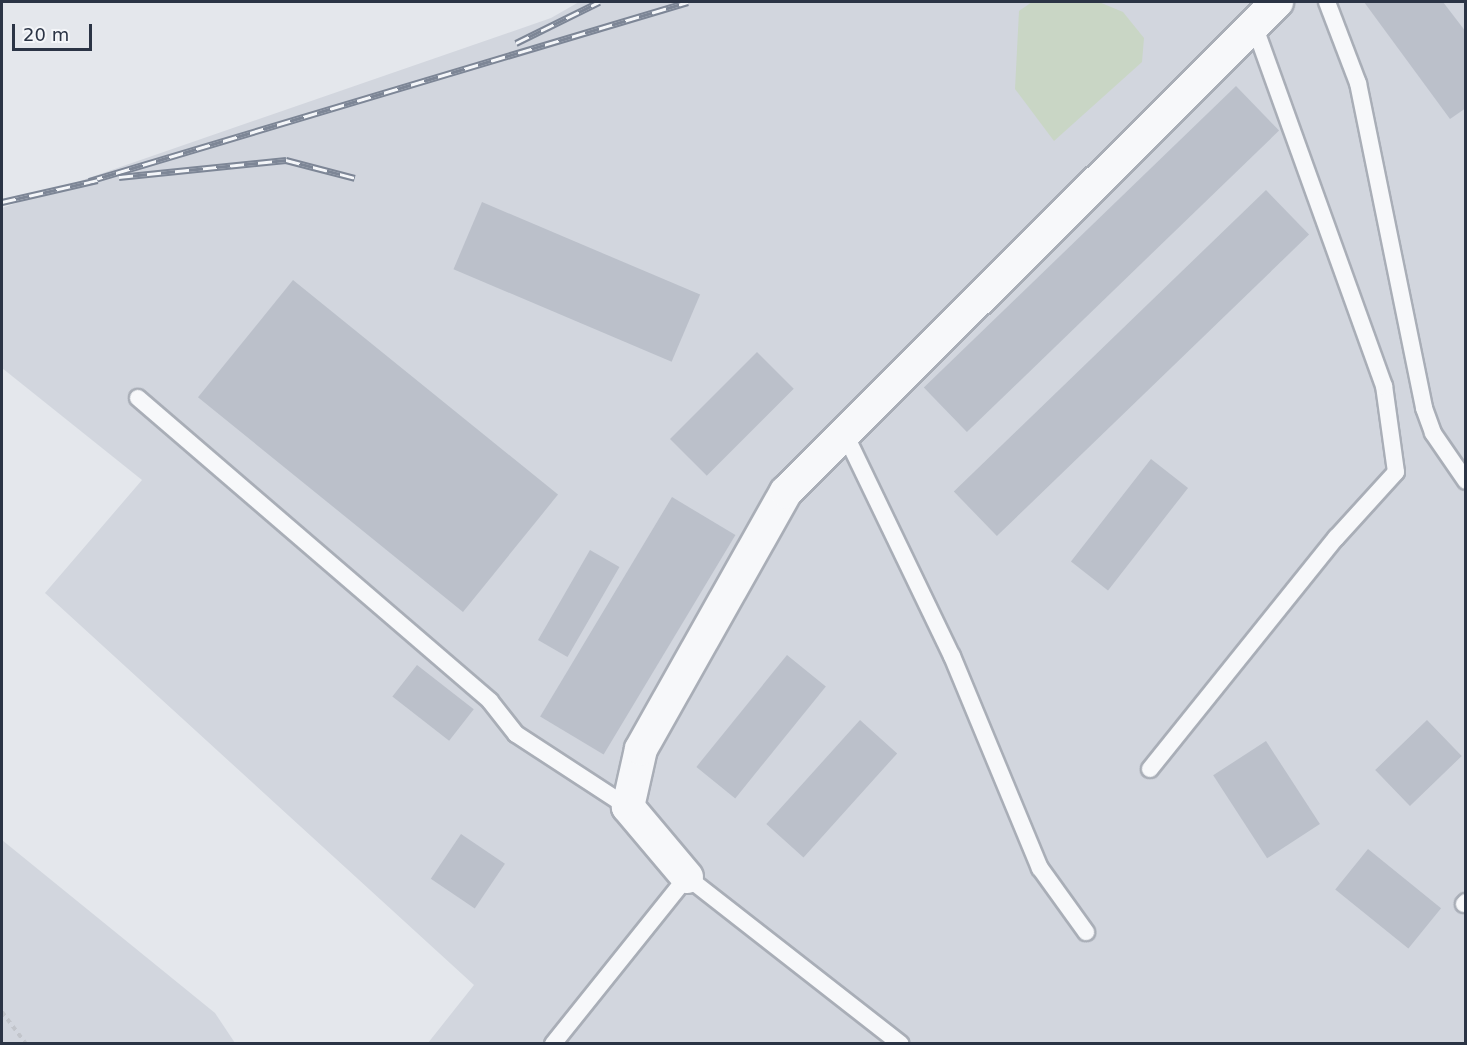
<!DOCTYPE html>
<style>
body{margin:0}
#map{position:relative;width:1467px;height:1045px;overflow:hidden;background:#e4e7ec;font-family:"DejaVu Sans",sans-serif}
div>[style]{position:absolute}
.built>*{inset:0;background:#d2d6de}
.green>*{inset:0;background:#c9d6c5}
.building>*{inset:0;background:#bbc0ca;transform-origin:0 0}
.path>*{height:4px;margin-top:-2px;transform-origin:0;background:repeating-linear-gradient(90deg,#c2c5cb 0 4.5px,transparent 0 9px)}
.roads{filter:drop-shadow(2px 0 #a9aeb7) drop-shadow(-2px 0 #a9aeb7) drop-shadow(0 2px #a9aeb7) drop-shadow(0 -2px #a9aeb7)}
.lane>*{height:16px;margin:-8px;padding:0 8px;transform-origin:8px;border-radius:8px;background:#f7f8fa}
.street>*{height:32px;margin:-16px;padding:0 16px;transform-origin:16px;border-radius:16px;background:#f7f8fa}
.rail>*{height:7px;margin-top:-3.5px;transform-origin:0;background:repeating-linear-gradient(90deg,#f4f6f9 0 14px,#7d8696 0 28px);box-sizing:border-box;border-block:2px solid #7d8696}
span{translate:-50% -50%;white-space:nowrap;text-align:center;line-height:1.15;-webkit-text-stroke:4.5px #f4f6f9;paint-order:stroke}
.frame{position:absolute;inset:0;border:3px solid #2b3445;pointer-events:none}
.scale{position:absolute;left:12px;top:24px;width:80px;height:27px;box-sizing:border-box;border:3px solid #2b3445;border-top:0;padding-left:8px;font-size:18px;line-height:21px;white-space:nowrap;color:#2b3445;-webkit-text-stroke:4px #f4f6f9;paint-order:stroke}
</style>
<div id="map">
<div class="built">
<div style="clip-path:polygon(579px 2px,1465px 2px,1465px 1043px,428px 1043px,474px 985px,45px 593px,142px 480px,2px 368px,2px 208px,551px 18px)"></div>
<div style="clip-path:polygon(2px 840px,215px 1013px,235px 1043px,2px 1043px)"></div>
</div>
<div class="green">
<div style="clip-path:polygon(1032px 2px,1099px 2px,1123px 12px,1144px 38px,1142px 62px,1054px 141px,1015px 89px,1019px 11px)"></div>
</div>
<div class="building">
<div style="clip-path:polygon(1364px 2px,1443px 2px,1466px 32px,1466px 108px,1450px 119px)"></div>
<div style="left:1236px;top:86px;width:62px;height:434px;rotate:46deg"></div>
<div style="left:1266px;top:190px;width:62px;height:434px;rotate:46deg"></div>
<div style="left:482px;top:202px;width:237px;height:73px;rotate:23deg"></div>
<div style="left:293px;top:280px;width:341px;height:151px;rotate:39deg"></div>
<div style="left:757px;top:352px;width:52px;height:123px;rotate:45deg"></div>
<div style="left:1151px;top:459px;width:47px;height:130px;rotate:38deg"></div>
<div style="left:672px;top:497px;width:74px;height:256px;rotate:31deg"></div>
<div style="left:590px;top:550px;width:34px;height:104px;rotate:30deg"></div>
<div style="left:787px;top:655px;width:50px;height:144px;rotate:39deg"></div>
<div style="left:417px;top:665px;width:72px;height:40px;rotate:38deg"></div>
<div style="left:860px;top:720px;width:50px;height:140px;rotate:42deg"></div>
<div style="left:1427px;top:720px;width:50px;height:72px;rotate:46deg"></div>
<div style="left:1266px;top:741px;width:99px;height:63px;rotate:57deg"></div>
<div style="left:461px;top:834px;width:53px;height:54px;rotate:34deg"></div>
<div style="left:1368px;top:849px;width:94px;height:52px;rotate:39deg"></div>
</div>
<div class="path">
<div style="left:2px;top:1012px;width:40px;rotate:53deg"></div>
</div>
<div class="roads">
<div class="lane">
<div style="left:1327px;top:2px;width:87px;rotate:69.1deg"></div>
<div style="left:1358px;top:83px;width:332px;rotate:78.5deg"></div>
<div style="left:1424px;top:408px;width:27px;rotate:70deg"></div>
<div style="left:1433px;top:433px;width:58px;rotate:55.5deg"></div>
<div style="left:138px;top:398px;width:464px;rotate:40.7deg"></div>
<div style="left:490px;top:701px;width:42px;rotate:51.8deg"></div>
<div style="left:516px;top:734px;width:134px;rotate:33.1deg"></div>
<div style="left:845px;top:434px;width:246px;rotate:64.3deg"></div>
<div style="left:952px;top:656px;width:230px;rotate:67.5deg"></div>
<div style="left:1040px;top:868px;width:79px;rotate:54.3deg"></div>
<div style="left:1150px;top:769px;width:297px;rotate:-51.2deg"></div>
<div style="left:1336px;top:538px;width:89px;rotate:-47.7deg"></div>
<div style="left:1396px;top:472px;width:87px;rotate:-97.9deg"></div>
<div style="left:1384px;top:386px;width:384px;rotate:-109.8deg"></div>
<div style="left:1464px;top:904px;width:3px;rotate:-45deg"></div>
<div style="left:553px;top:1044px;width:214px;rotate:-51.3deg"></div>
<div style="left:687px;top:877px;width:271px;rotate:38deg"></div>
</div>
<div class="street">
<div style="left:687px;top:877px;width:92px;rotate:-130.1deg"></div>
<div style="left:628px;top:807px;width:59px;rotate:-77.4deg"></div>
<div style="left:641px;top:749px;width:295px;rotate:-60.6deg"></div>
<div style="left:786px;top:492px;width:694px;rotate:-44.94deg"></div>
</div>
</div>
<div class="rail">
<div style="left:516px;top:43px;width:93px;rotate:-26.3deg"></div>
<div style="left:119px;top:177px;width:168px;rotate:-5.8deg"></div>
<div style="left:286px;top:160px;width:71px;rotate:14.6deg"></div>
<div style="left:89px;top:181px;width:625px;rotate:-16.64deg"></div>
<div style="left:2px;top:202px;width:98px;rotate:-12.9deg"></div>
</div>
<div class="frame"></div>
<div class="scale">20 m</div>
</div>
